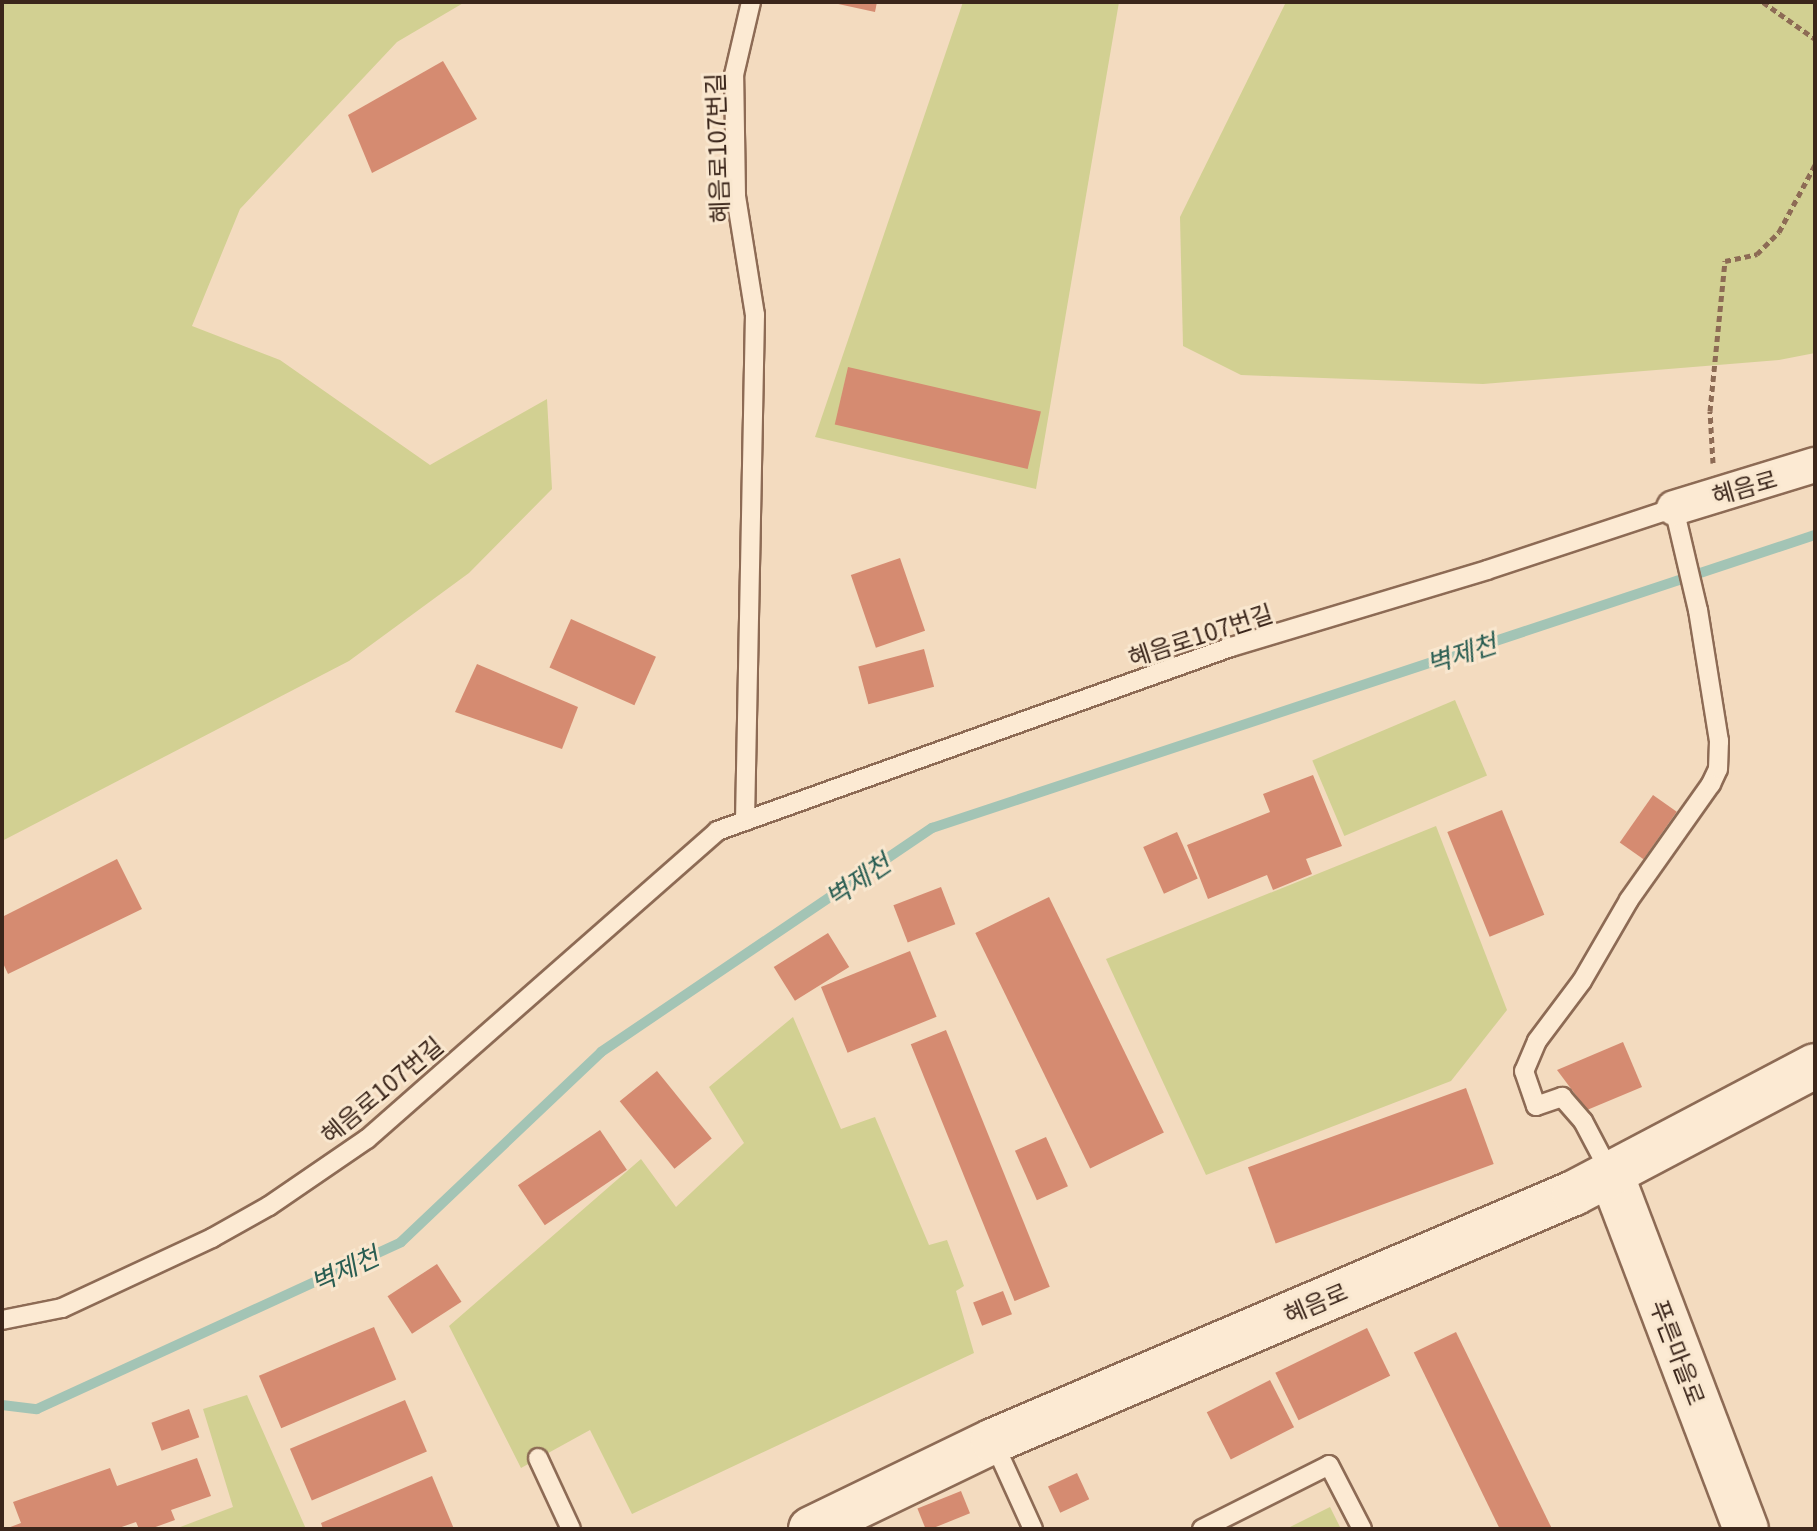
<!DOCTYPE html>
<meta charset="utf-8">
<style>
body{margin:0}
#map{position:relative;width:1817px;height:1531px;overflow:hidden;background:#f3dbbf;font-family:Georgia,"Noto Sans KR",serif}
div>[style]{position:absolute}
.green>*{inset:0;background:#d2d092;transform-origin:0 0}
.stream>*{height:10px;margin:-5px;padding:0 5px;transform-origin:5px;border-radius:5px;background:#a3c4b5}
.building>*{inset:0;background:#d58b71;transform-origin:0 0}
.path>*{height:5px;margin-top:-2.5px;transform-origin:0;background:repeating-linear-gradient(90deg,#8d6b55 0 6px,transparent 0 10px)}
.roads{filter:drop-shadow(2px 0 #8d6b55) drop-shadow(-2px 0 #8d6b55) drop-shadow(0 2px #8d6b55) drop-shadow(0 -2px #8d6b55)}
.lane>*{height:18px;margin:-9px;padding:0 9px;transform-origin:9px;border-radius:9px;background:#fcead3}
.street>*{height:34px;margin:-17px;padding:0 17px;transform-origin:17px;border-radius:17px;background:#fcead3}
.secondary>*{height:44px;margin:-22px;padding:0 22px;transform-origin:22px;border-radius:22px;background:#fcead3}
span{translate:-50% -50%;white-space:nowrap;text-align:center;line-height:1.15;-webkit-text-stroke:6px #f9e7cf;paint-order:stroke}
.street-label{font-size:24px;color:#3b261b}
.water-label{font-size:26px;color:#295d52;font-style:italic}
.frame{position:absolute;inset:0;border:4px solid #3b261b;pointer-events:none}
</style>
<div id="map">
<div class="green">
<div style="clip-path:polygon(2px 2px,465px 2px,397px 42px,240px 209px,192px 326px,280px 360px,430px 465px,547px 399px,552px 489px,469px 573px,349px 661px,2px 841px)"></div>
<div style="clip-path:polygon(963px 2px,1119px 2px,1036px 489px,815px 437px)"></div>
<div style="clip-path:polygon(1286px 2px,1815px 2px,1815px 353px,1779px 360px,1483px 384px,1241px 375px,1183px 346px,1180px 217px)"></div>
<div style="left:1455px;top:700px;width:82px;height:155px;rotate:67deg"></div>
<div style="clip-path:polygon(1436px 826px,1507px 1010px,1451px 1081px,1206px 1175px,1106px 959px)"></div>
<div style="clip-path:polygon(793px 1017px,841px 1129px,875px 1117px,929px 1245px,947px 1240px,964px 1286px,956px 1291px,974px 1353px,632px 1514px,590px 1430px,521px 1468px,449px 1326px,641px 1159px,676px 1207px,744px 1143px,709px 1087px)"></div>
<div style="clip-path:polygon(247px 1395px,306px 1529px,175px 1529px,233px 1507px,203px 1409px)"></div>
<div style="clip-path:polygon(1330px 1507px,1341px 1529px,1286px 1529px)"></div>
</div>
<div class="stream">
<div style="left:2px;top:1405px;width:35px;rotate:7deg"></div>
<div style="left:37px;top:1409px;width:400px;rotate:-24.6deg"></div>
<div style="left:401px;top:1242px;width:276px;rotate:-43.5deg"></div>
<div style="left:601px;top:1052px;width:400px;rotate:-34.1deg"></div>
<div style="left:932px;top:828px;width:930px;rotate:-18.36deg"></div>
</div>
<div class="building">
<div style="clip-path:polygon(829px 2px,877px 2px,875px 12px)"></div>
<div style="clip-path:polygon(443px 61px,477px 119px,372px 173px,348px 115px)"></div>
<div style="left:848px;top:367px;width:198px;height:59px;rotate:13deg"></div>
<div style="left:900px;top:558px;width:77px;height:52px;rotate:71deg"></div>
<div style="left:571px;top:619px;width:93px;height:53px;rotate:24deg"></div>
<div style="left:924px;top:649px;width:39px;height:68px;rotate:75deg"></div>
<div style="clip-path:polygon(477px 664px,578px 707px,562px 749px,455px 712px)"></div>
<div style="clip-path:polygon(1313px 775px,1342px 846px,1306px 859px,1312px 874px,1273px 890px,1267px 875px,1208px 899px,1187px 845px,1270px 812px,1263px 794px)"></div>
<div style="left:1653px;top:795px;width:29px;height:58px;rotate:35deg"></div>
<div style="left:1502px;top:810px;width:113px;height:59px;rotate:68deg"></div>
<div style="left:1177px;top:832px;width:51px;height:37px;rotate:66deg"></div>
<div style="clip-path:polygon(117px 859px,142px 909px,8px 974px,2px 961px,2px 917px)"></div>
<div style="left:941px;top:887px;width:40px;height:51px;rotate:69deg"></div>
<div style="left:1049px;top:897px;width:262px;height:82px;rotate:64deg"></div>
<div style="left:828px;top:933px;width:40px;height:64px;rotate:58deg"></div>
<div style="left:910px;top:951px;width:71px;height:96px;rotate:68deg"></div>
<div style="left:946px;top:1030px;width:277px;height:38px;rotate:68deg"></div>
<div style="clip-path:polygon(1623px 1042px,1642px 1087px,1587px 1110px,1557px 1070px)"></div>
<div style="left:657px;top:1071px;width:87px;height:48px;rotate:51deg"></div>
<div style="left:1466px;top:1088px;width:81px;height:232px;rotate:70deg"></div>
<div style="left:600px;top:1130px;width:48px;height:99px;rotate:56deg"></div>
<div style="left:1046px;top:1137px;width:54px;height:34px;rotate:66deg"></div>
<div style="left:437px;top:1264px;width:45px;height:59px;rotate:57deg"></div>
<div style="left:1003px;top:1291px;width:25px;height:32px;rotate:69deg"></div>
<div style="left:374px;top:1327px;width:57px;height:125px;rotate:67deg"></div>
<div style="left:1367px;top:1328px;width:53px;height:102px;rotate:64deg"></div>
<div style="left:1456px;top:1332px;width:218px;height:47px;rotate:64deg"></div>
<div style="left:1270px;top:1380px;width:53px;height:71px;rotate:63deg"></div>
<div style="left:405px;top:1400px;width:56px;height:125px;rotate:67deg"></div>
<div style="left:189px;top:1409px;width:30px;height:40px;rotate:70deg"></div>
<div style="clip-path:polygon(197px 1458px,211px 1496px,171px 1510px,175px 1520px,150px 1529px,139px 1529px,136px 1522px,116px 1529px,5px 1529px,21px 1523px,13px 1502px,110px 1468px,117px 1486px)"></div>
<div style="left:1077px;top:1473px;width:29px;height:32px;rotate:65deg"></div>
<div style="clip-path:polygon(432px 1476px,454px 1529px,323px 1529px,321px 1523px)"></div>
<div style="left:961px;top:1491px;width:24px;height:47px;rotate:68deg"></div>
</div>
<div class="path">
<div style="left:1763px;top:2px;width:64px;rotate:35.4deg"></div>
<div style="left:1713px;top:463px;width:52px;rotate:-93.3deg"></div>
<div style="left:1710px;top:411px;width:151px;rotate:-84.3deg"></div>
<div style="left:1725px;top:261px;width:33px;rotate:-12deg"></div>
<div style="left:1757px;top:254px;width:31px;rotate:-45deg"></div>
<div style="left:1779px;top:232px;width:76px;rotate:-61.8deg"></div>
</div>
<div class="roads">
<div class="lane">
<div style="left:745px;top:821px;width:506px;rotate:-88.87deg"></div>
<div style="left:755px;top:315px;width:121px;rotate:-99.1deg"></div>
<div style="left:736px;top:196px;width:121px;rotate:-90.9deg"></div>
<div style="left:734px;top:75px;width:75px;rotate:-76.9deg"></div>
<div style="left:2px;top:1320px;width:61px;rotate:-11.3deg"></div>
<div style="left:62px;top:1308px;width:166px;rotate:-25deg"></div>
<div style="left:212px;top:1238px;width:65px;rotate:-29.3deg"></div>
<div style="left:269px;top:1206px;width:119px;rotate:-34.4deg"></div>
<div style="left:367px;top:1139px;width:466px;rotate:-41.3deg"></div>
<div style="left:717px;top:831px;width:546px;rotate:-19.7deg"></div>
<div style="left:1231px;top:647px;width:267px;rotate:-16.7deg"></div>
<div style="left:1487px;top:570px;width:197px;rotate:-18.3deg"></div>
<div style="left:1674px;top:508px;width:105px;rotate:76.8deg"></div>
<div style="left:1698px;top:610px;width:133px;rotate:80.9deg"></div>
<div style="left:1719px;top:741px;width:28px;rotate:92deg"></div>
<div style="left:1718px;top:769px;width:17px;rotate:115deg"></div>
<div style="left:1711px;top:784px;width:142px;rotate:125.3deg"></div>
<div style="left:1629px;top:900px;width:94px;rotate:120.1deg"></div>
<div style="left:1582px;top:981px;width:75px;rotate:126.9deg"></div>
<div style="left:1537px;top:1041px;width:33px;rotate:113deg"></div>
<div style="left:1524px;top:1071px;width:37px;rotate:71deg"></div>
<div style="left:1536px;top:1106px;width:28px;rotate:-19deg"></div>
<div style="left:1562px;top:1097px;width:32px;rotate:49deg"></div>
<div style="left:1583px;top:1121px;width:60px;rotate:62.2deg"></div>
<div style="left:993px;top:1441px;width:97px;rotate:65.6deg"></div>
<div style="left:538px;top:1458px;width:78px;rotate:65.1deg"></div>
<div style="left:1202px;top:1529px;width:142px;rotate:-26.7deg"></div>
<div style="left:1329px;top:1465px;width:72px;rotate:62.7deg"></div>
</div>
<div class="street">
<div style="left:1674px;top:508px;width:147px;rotate:-17deg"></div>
</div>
<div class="secondary">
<div style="left:1611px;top:1174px;width:380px;rotate:69.2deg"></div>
<div style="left:811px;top:1529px;width:202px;rotate:-25.8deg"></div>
<div style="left:993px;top:1441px;width:632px;rotate:-23.12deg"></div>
<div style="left:1574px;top:1193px;width:272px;rotate:-27.8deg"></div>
</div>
</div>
<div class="street-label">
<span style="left:716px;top:148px;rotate:-92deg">혜음로107번길</span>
<span style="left:1744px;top:486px;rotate:-16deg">혜음로</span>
<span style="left:1200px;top:634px;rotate:-18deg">혜음로107번길</span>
<span style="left:381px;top:1089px;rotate:-40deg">혜음로107번길</span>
<span style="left:1315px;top:1302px;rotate:-23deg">혜음로</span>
<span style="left:1679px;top:1352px;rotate:69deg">푸른마을로</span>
</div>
<div class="water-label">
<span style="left:1461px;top:652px;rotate:-18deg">벽제천</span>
<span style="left:857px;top:879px;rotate:-34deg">벽제천</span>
<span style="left:344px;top:1268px;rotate:-25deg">벽제천</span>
</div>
<div class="frame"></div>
</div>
